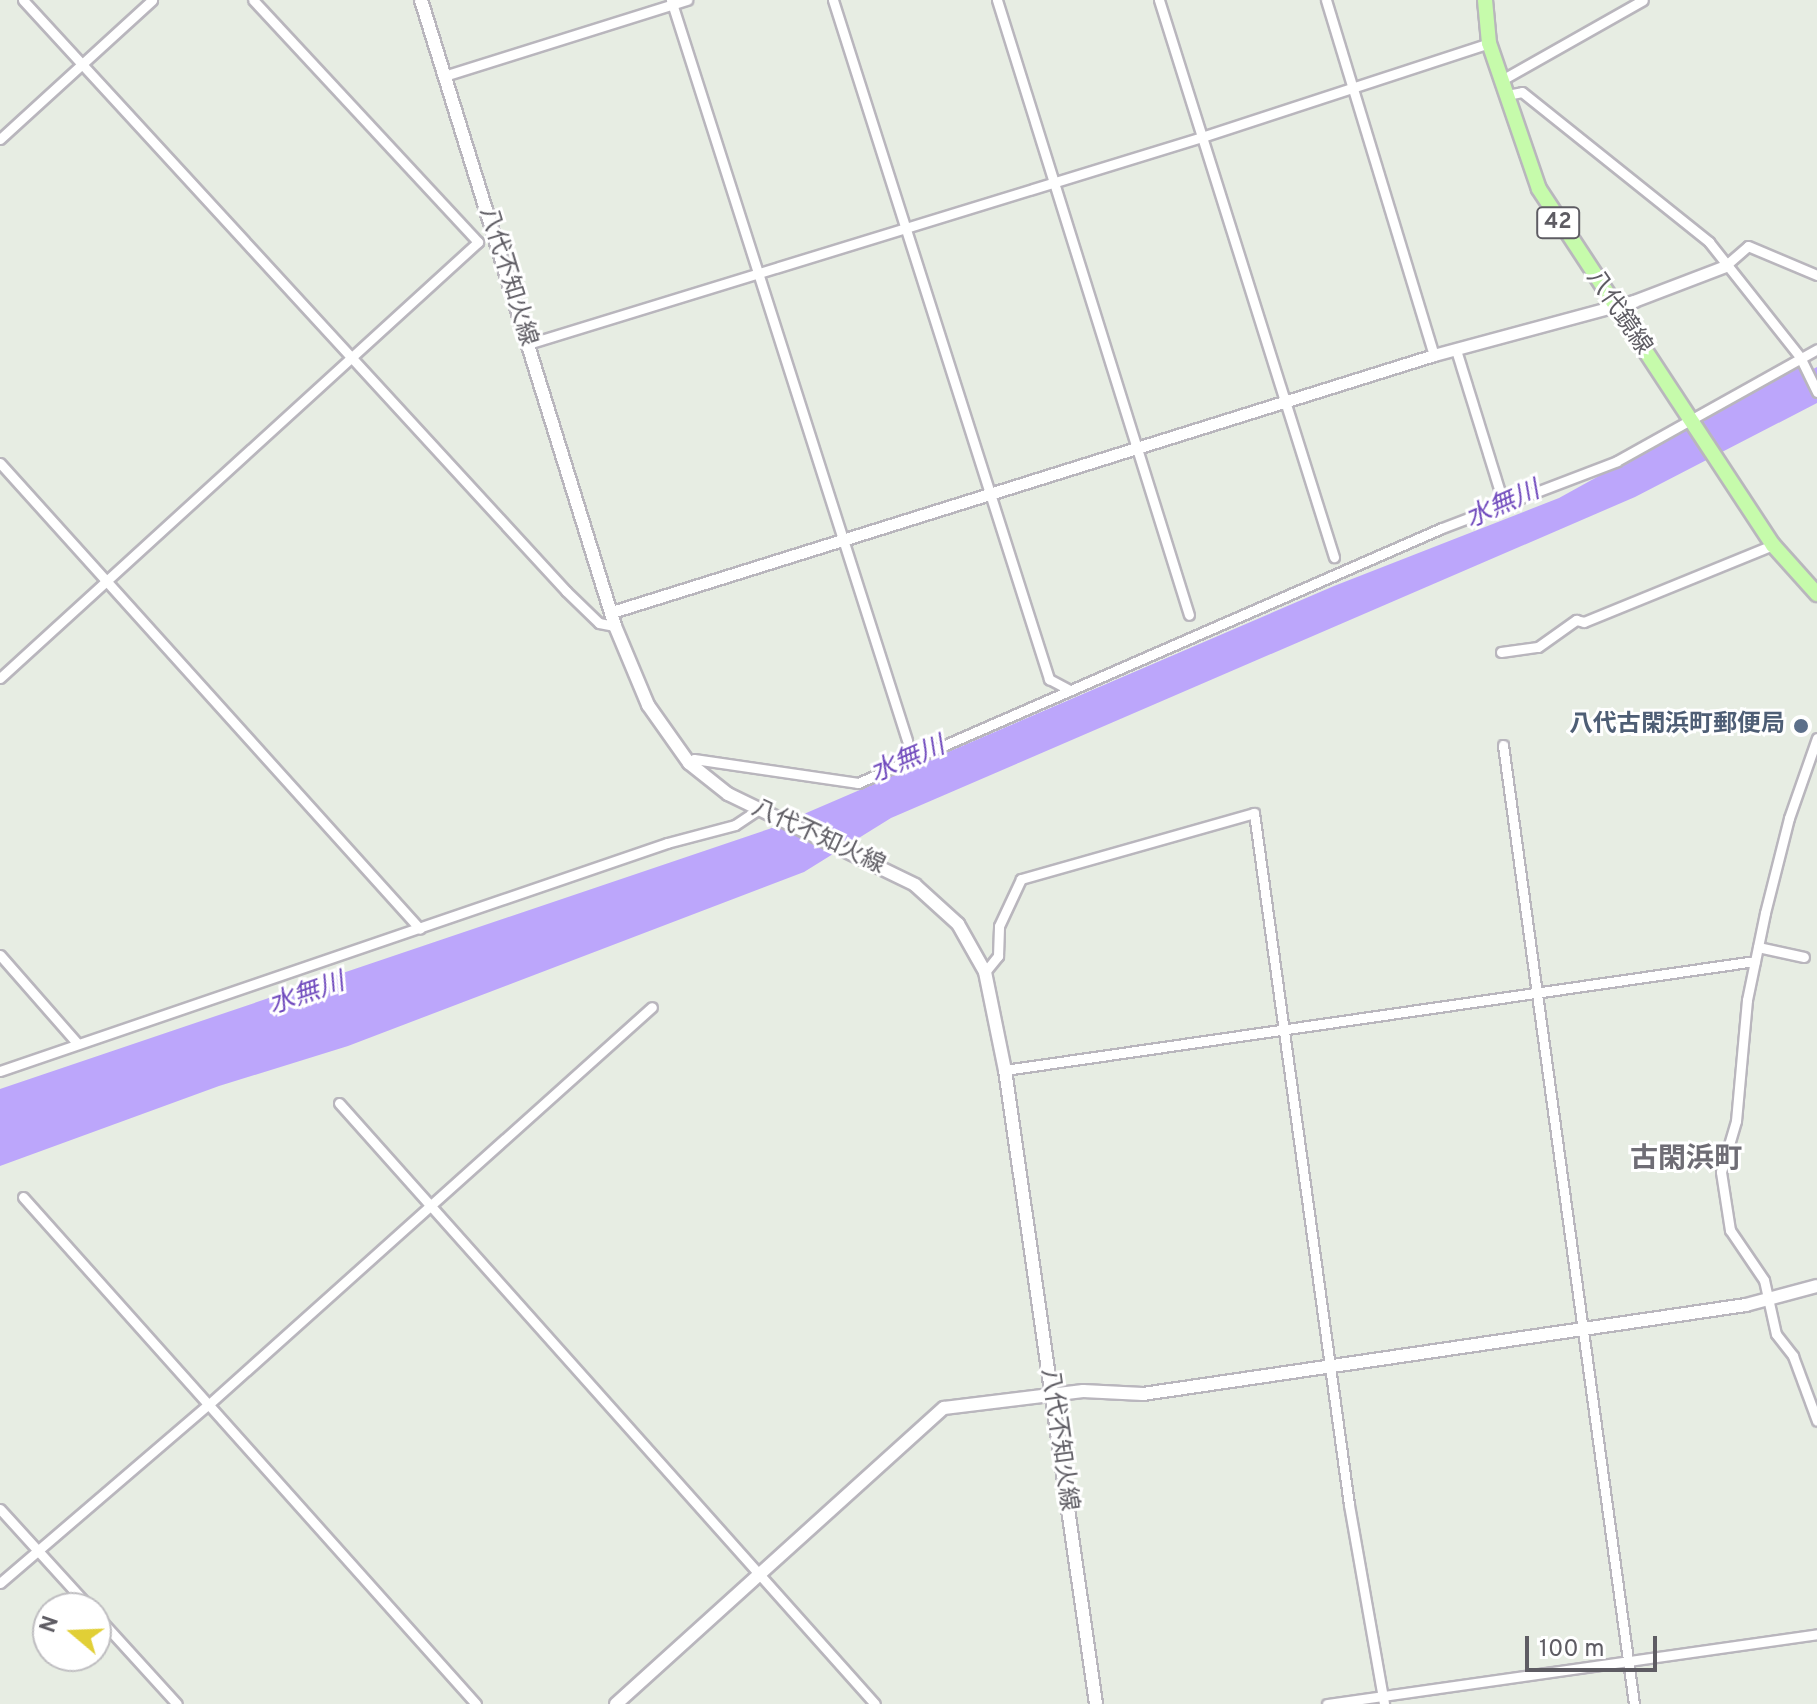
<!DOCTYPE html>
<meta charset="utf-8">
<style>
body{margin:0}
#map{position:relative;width:1817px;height:1704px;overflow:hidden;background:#e7ede3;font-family:Overpass,"Noto Sans JP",sans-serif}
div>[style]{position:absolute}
.water>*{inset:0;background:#bca6fb}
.roads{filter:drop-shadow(2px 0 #b9b6bd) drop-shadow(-2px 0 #b9b6bd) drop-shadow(0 2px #b9b6bd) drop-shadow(0 -2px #b9b6bd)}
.minor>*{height:9px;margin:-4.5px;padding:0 4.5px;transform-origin:4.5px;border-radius:4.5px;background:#fff}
.tertiary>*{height:11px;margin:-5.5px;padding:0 5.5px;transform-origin:5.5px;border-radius:5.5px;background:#fff}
.secondary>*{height:12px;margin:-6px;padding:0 6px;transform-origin:6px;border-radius:6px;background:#fff}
.primary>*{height:14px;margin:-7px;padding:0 7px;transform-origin:7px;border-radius:7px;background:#c6fbab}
.dots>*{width:22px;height:22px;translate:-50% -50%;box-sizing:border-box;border:4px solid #fff;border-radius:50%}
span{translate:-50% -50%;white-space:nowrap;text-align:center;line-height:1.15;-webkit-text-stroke:6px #fff;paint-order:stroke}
.shield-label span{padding:2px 6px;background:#fff;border:2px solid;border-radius:6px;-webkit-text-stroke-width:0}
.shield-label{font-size:22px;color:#5e5c63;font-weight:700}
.street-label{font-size:24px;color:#5e5c63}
.service-label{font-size:24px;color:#4e5e75;font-weight:700}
.right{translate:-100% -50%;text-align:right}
.water-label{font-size:26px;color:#704abd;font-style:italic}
.quarter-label{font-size:28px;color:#6f6d75;font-weight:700}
.north{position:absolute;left:32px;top:1592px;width:80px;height:80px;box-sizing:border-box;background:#fff;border:2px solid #bfbec1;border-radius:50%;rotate:289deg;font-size:22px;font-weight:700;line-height:32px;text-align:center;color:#5e5c63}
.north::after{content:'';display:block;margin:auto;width:28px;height:36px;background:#e1cf36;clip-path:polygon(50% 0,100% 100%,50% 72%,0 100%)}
.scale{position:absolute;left:1525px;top:1636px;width:132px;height:36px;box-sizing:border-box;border:4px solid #5e5c63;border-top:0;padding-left:10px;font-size:24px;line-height:28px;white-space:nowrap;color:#5e5c63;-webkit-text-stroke:6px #fff;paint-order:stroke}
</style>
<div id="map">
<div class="water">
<div style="clip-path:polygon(1798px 366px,1803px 374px,1817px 367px,1817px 403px,1635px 497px,891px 818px,804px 872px,348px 1046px,219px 1086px,0 1166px,0 1089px,769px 829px,1334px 586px,1559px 498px)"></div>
</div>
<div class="roads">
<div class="minor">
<div style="left:23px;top:0;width:803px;rotate:47.42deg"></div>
<div style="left:566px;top:591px;width:46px;rotate:44.1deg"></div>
<div style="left:599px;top:623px;width:16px;rotate:11deg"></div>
<div style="left:671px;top:0;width:777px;rotate:72.31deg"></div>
<div style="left:833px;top:0;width:713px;rotate:72.35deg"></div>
<div style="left:1049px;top:679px;width:24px;rotate:28deg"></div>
<div style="left:997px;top:0;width:644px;rotate:72.66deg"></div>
<div style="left:1159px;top:0;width:584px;rotate:72.56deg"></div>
<div style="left:1326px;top:0;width:371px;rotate:73.1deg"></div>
<div style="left:444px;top:76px;width:255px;rotate:-17.4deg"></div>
<div style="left:1500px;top:81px;width:164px;rotate:-29.5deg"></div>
<div style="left:1507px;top:95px;width:15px;rotate:-11deg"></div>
<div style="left:1522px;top:92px;width:240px;rotate:38.7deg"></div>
<div style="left:1709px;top:242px;width:147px;rotate:51.6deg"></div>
<div style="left:1800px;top:357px;width:39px;rotate:64deg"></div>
<div style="left:0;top:139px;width:206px;rotate:-42.4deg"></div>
<div style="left:1725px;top:266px;width:30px;rotate:-41deg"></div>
<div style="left:1748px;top:246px;width:75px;rotate:22.8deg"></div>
<div style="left:528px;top:344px;width:705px;rotate:-17.07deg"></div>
<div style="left:1202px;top:137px;width:302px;rotate:-18.1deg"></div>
<div style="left:1456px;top:350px;width:152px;rotate:72.8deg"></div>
<div style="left:0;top:463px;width:627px;rotate:47.97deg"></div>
<div style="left:1501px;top:652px;width:37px;rotate:-8deg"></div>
<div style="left:1538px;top:647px;width:47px;rotate:-35.4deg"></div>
<div style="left:1576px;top:620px;width:8px;rotate:14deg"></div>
<div style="left:1584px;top:622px;width:204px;rotate:-22.2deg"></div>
<div style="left:0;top:678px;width:647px;rotate:-42.37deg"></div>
<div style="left:478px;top:242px;width:330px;rotate:-132.9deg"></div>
<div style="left:1817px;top:738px;width:85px;rotate:109.3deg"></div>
<div style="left:1789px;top:818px;width:98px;rotate:104.2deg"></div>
<div style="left:1765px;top:913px;width:89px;rotate:101.7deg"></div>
<div style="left:1747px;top:1000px;width:121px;rotate:95.2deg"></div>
<div style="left:1736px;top:1121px;width:53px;rotate:106.4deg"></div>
<div style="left:1721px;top:1172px;width:59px;rotate:81.2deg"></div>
<div style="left:1730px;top:1230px;width:60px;rotate:55.8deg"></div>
<div style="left:1764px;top:1280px;width:55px;rotate:77.5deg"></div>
<div style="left:1776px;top:1334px;width:28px;rotate:52deg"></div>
<div style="left:1793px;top:1356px;width:69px;rotate:69.7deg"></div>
<div style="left:1503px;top:745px;width:968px;rotate:82.22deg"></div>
<div style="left:689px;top:763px;width:6px;rotate:-39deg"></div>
<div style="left:694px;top:759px;width:166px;rotate:8.3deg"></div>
<div style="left:858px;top:783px;width:637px;rotate:-23.59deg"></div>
<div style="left:1442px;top:528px;width:187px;rotate:-20.9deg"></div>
<div style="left:1617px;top:461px;width:229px;rotate:-29.2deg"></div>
<div style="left:1758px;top:947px;width:47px;rotate:12.3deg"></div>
<div style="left:0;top:955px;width:118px;rotate:48.8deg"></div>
<div style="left:985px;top:972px;width:21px;rotate:-51deg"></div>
<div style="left:998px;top:956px;width:30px;rotate:-88deg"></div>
<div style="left:999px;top:926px;width:52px;rotate:-64.9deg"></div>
<div style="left:1021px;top:879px;width:242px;rotate:-15.8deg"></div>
<div style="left:1254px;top:813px;width:698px;rotate:82.18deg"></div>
<div style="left:1349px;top:1505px;width:202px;rotate:80deg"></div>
<div style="left:1005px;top:1070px;width:758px;rotate:-8.27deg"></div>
<div style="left:0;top:1071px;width:705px;rotate:-18.87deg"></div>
<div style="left:667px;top:843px;width:70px;rotate:-14.8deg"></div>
<div style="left:735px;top:825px;width:27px;rotate:-34deg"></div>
<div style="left:339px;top:1103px;width:805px;rotate:48.27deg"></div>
<div style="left:23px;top:1197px;width:680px;rotate:48.22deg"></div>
<div style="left:0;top:1509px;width:134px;rotate:47.7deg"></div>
<div style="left:0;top:1583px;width:274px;rotate:-40.6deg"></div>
<div style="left:208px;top:1405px;width:596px;rotate:-41.87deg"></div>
<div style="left:96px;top:1615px;width:120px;rotate:47.7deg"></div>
<div style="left:1327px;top:1704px;width:495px;rotate:-8.1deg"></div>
</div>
<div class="tertiary">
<div style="left:612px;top:612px;width:861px;rotate:-17.36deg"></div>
<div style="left:1434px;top:355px;width:207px;rotate:-15.1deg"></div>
<div style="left:1634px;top:301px;width:97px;rotate:-21deg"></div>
</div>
<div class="secondary">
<div style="left:421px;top:0;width:655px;rotate:72.78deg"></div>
<div style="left:615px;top:626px;width:86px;rotate:67.3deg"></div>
<div style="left:648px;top:705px;width:71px;rotate:54.7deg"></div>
<div style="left:689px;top:763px;width:50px;rotate:38.5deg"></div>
<div style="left:728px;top:794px;width:208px;rotate:25.9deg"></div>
<div style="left:915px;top:885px;width:58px;rotate:42.2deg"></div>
<div style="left:958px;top:924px;width:55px;rotate:60.6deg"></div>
<div style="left:985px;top:972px;width:100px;rotate:78.5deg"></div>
<div style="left:1005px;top:1070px;width:640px;rotate:81.83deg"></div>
<div style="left:616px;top:1704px;width:442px;rotate:-42.1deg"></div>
<div style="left:944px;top:1408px;width:140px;rotate:-7deg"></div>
<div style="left:1083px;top:1391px;width:60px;rotate:2.9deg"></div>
<div style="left:1143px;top:1394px;width:610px;rotate:-8.4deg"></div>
<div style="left:1746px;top:1305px;width:73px;rotate:-15deg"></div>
</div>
<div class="primary">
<div style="left:1485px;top:0;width:43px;rotate:84.7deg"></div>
<div style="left:1489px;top:43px;width:154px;rotate:71.1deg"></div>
<div style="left:1539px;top:189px;width:426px;rotate:56.7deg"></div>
<div style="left:1773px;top:545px;width:66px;rotate:48.1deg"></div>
</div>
</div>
<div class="dots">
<div style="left:1801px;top:726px;background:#5c6f8a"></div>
</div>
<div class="shield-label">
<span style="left:1558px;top:223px">42</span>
</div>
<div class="street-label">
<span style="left:507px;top:277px;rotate:73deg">八代不知火線</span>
<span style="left:1618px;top:313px;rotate:56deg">八代鏡線</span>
<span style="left:818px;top:838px;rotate:25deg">八代不知火線</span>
<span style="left:1058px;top:1440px;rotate:82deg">八代不知火線</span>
</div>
<div class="service-label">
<span class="right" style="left:1785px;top:726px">八代古閑浜町郵便局</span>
</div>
<div class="water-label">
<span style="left:1503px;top:506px;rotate:-24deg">水無川</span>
<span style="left:908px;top:761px;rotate:-23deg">水無川</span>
<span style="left:307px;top:995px;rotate:-19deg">水無川</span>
</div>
<div class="quarter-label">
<span style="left:1686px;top:1160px">古閑浜町</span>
</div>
<div class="north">N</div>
<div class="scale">100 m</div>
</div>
